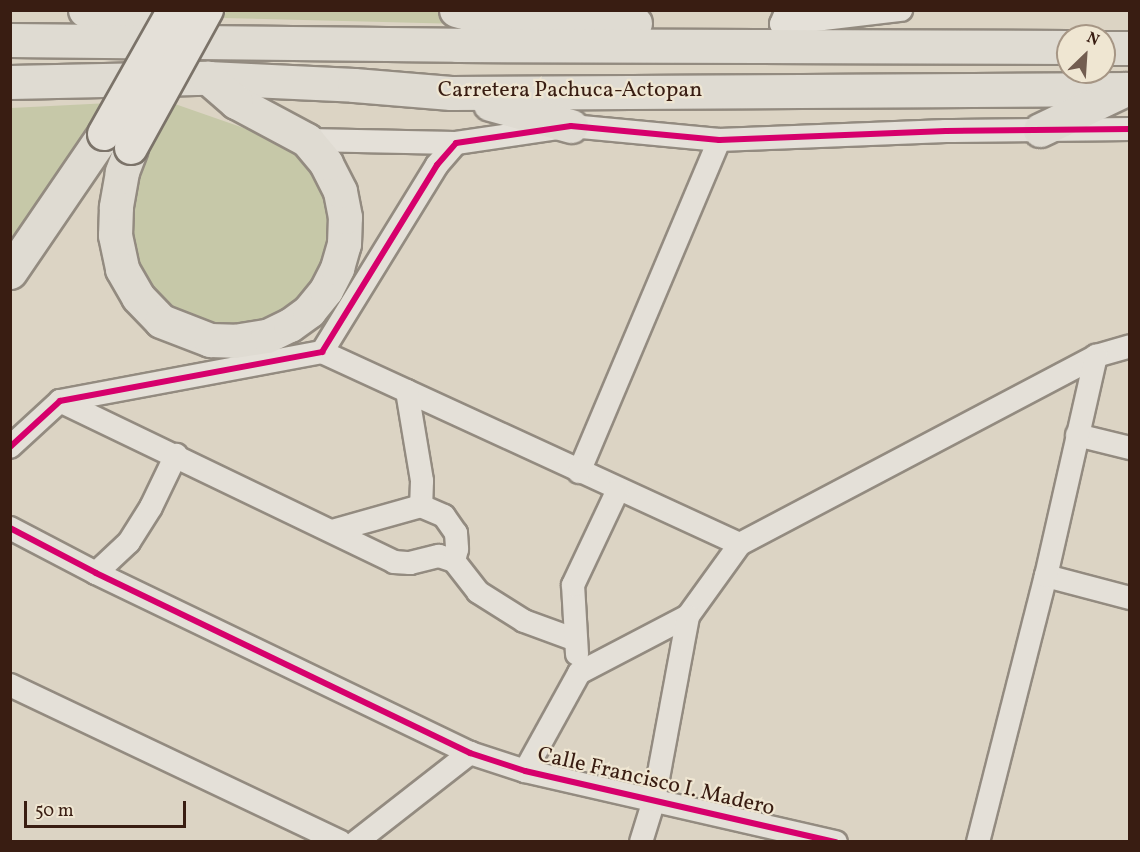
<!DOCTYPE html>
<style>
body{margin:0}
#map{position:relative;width:1140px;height:852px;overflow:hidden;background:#dcd4c4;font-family:Vollkorn,serif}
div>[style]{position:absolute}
.green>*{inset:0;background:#c6c8a8}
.roads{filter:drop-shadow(2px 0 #938b80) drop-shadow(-2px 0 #938b80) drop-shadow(0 2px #938b80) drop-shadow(0 -2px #938b80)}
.minor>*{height:22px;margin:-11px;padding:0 11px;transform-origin:11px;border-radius:11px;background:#e4e0d8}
.primary>*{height:33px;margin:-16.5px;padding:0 16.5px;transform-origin:16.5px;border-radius:16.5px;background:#dfdbd2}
.trunk>*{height:33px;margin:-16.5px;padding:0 16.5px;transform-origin:16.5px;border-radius:16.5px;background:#dfdbd2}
.bridges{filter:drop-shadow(2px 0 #7b7369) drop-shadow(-2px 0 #7b7369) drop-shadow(0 2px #7b7369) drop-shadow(0 -2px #7b7369)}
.secondary-bridge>*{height:32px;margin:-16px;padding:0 16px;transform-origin:16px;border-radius:16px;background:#e4e0d8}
.cycleway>*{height:6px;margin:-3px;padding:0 3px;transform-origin:3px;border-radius:3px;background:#d6006c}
span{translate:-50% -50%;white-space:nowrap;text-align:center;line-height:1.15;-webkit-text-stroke:4.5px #efe6d2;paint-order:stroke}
.street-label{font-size:22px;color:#391d12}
.frame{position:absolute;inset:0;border:12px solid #391d12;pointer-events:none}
.north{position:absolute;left:1056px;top:24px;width:60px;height:60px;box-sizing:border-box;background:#efe6d2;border:2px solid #a69685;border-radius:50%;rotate:25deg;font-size:16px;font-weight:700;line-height:24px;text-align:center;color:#391d12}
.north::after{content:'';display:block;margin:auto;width:21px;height:27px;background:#725d50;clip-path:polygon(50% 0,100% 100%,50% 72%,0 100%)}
.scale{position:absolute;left:24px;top:801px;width:162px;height:27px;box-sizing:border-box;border:3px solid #391d12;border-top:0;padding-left:8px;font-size:18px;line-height:21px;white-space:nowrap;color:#391d12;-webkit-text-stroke:4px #efe6d2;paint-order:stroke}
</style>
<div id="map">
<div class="green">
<div style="clip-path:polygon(227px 10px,435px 10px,463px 24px,223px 18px)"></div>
<div style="clip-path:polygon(110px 103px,11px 253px,11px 108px)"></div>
<div style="clip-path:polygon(175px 104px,275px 139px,300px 154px,321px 174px,335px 224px,322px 276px,281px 316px,250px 328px,217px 327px,161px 305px,129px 250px,133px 194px,141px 167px)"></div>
</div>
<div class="roads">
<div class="minor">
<div style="left:787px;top:10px;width:15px;rotate:113deg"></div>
<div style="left:781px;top:24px;width:121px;rotate:-6.7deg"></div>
<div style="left:307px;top:140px;width:149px;rotate:1.2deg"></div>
<div style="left:322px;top:352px;width:460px;rotate:24.7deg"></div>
<div style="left:407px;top:391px;width:91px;rotate:80.5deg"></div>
<div style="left:422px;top:481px;width:25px;rotate:92deg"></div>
<div style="left:60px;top:401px;width:371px;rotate:25.7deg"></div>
<div style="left:394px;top:562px;width:16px;rotate:4deg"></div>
<div style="left:410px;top:563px;width:30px;rotate:-14deg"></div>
<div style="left:439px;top:556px;width:16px;rotate:18deg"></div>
<div style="left:454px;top:561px;width:39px;rotate:52deg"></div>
<div style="left:478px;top:592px;width:54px;rotate:32.2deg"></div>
<div style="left:524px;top:621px;width:55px;rotate:20.1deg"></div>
<div style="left:1077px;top:435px;width:55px;rotate:13.8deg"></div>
<div style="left:10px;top:447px;width:68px;rotate:-42.6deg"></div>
<div style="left:60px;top:401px;width:267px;rotate:-10.6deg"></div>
<div style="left:322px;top:352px;width:220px;rotate:-58.4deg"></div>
<div style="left:437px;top:165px;width:29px;rotate:-49deg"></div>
<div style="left:456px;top:143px;width:116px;rotate:-8.4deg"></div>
<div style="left:571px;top:126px;width:149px;rotate:5.4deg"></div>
<div style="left:719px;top:140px;width:227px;rotate:-2.3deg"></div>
<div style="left:946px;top:131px;width:184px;rotate:-0.6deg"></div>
<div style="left:579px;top:472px;width:360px;rotate:-67.1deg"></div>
<div style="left:10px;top:528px;width:97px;rotate:27.6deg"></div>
<div style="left:96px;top:573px;width:415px;rotate:25.7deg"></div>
<div style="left:470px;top:753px;width:58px;rotate:18.1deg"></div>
<div style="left:525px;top:771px;width:319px;rotate:12.9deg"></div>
<div style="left:332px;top:531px;width:92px;rotate:-15.7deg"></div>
<div style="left:421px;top:506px;width:25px;rotate:23deg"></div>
<div style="left:444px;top:516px;width:21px;rotate:55deg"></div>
<div style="left:456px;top:533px;width:16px;rotate:86deg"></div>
<div style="left:457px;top:549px;width:12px;rotate:104deg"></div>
<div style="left:96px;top:573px;width:45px;rotate:-43.2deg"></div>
<div style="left:129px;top:542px;width:41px;rotate:-57.8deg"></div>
<div style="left:151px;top:507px;width:58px;rotate:-64.3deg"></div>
<div style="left:1046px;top:576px;width:87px;rotate:14.7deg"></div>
<div style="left:577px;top:654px;width:69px;rotate:-93.3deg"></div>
<div style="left:573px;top:585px;width:105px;rotate:-64.7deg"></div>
<div style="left:10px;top:685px;width:365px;rotate:25.4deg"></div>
<div style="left:525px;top:771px;width:112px;rotate:-61.1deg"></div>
<div style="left:579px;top:673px;width:123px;rotate:-27.6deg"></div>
<div style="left:688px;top:616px;width:89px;rotate:-54.2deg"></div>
<div style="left:740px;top:544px;width:403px;rotate:-27.8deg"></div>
<div style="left:1096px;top:356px;width:35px;rotate:-16deg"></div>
<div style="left:356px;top:842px;width:145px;rotate:-38deg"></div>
<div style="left:641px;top:842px;width:44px;rotate:-72.8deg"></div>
<div style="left:654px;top:800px;width:187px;rotate:-79.5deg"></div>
<div style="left:978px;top:842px;width:275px;rotate:-75.7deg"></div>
<div style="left:1046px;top:576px;width:226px;rotate:-77.2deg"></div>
</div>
<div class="primary">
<div style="left:85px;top:10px;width:54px;rotate:17.1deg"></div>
<div style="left:137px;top:26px;width:10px"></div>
<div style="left:456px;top:10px;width:41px;rotate:15.4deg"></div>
<div style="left:496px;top:21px;width:139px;rotate:0.8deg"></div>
<div style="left:10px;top:40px;width:447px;rotate:0.6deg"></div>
<div style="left:457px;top:45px;width:611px;rotate:0.19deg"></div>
<div style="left:1104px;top:48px;width:26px"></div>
<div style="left:10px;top:82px;width:198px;rotate:-1.2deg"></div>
<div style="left:208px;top:78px;width:146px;rotate:2.7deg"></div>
<div style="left:354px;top:85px;width:97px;rotate:4.7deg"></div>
<div style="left:451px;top:93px;width:679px;rotate:-0.34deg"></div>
<div style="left:490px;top:104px;width:84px;rotate:15.2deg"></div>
<div style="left:131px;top:148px;width:26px;rotate:111deg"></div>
<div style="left:122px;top:172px;width:36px;rotate:100deg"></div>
<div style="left:116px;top:207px;width:28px;rotate:92deg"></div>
<div style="left:115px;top:235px;width:35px;rotate:78deg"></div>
<div style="left:122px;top:269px;width:32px;rotate:60deg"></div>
<div style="left:138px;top:297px;width:33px;rotate:46deg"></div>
<div style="left:161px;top:321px;width:53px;rotate:21.2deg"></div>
<div style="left:210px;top:340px;width:24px;rotate:2deg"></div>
<div style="left:234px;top:341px;width:33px;rotate:-9deg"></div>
<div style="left:267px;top:336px;width:25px;rotate:-26deg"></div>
<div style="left:290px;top:325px;width:24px;rotate:-36deg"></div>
<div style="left:309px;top:311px;width:27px;rotate:-51deg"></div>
<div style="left:326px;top:290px;width:25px;rotate:-63deg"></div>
<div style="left:337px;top:268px;width:25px;rotate:-74deg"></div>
<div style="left:344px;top:244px;width:27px;rotate:-88deg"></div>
<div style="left:345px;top:217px;width:26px;rotate:-101deg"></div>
<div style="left:340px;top:191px;width:31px;rotate:-117deg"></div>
<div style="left:326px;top:163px;width:30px;rotate:-130deg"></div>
<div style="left:307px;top:140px;width:81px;rotate:-151.8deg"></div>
<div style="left:236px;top:102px;width:37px;rotate:-139deg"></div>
<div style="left:10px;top:272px;width:167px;rotate:-55.7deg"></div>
</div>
<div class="trunk">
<div style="left:1040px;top:130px;width:95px;rotate:-25.5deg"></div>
</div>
</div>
<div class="bridges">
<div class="secondary-bridge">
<div style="left:104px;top:134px;width:142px;rotate:-60.6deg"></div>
<div style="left:131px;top:148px;width:158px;rotate:-61.2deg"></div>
</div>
</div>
<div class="cycleway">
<div style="left:10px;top:447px;width:68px;rotate:-42.6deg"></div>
<div style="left:60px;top:401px;width:267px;rotate:-10.6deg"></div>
<div style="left:322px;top:352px;width:220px;rotate:-58.4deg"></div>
<div style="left:437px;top:165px;width:29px;rotate:-49deg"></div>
<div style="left:456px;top:143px;width:116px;rotate:-8.4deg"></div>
<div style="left:571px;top:126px;width:149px;rotate:5.4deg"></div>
<div style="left:719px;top:140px;width:227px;rotate:-2.3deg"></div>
<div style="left:946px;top:131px;width:184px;rotate:-0.6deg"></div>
<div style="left:10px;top:528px;width:97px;rotate:27.6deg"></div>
<div style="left:96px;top:573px;width:415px;rotate:25.7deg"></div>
<div style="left:470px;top:753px;width:58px;rotate:18.1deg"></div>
<div style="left:525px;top:771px;width:319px;rotate:12.9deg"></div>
</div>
<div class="street-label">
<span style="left:570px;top:91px">Carretera Pachuca-Actopan</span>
<span style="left:656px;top:782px;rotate:13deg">Calle Francisco I. Madero</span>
</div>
<div class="frame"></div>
<div class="north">N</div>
<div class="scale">50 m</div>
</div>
